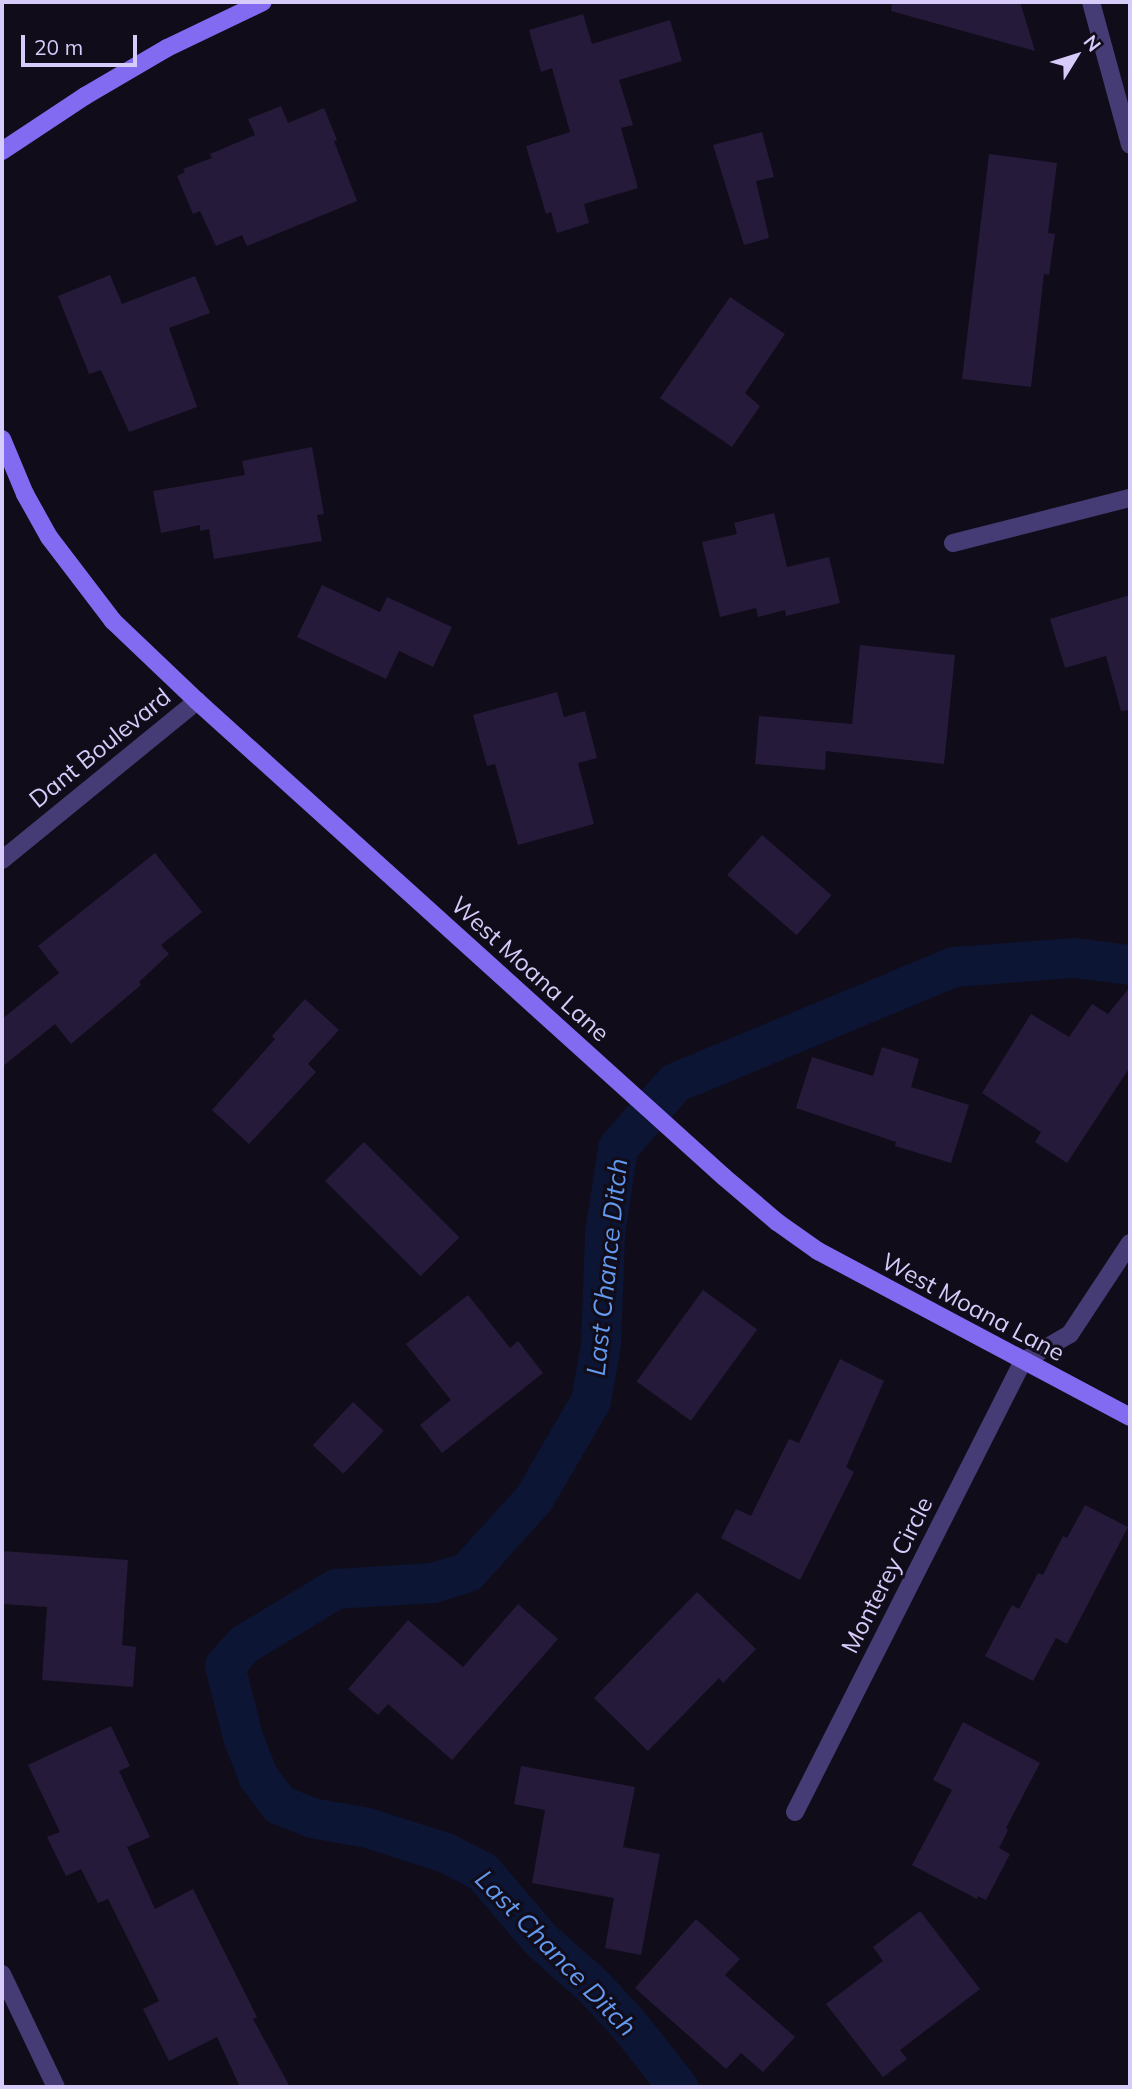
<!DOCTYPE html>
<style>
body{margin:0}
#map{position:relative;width:1132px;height:2089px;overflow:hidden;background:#110c1a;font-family:Mulish,sans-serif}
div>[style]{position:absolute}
.canal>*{height:40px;margin:-20px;padding:0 20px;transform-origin:20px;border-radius:20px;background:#0c1533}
.building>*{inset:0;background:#251a39;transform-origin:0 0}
.street>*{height:18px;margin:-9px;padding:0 9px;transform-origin:9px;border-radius:9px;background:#463c75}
.secondary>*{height:18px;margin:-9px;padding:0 9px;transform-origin:9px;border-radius:9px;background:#826bf1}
span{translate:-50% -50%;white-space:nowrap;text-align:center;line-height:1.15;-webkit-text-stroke:6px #110c1a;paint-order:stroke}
.street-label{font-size:24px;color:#d7cbfa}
.water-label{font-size:26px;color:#639af0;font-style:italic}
.frame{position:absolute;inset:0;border:4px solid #d7cbfa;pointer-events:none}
.north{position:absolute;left:1041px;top:21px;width:70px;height:70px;-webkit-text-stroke:5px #110c1a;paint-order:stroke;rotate:52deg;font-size:19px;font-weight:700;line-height:28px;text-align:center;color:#d7cbfa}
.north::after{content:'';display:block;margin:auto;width:24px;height:32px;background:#d7cbfa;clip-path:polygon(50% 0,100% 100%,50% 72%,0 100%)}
.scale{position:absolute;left:21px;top:35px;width:116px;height:32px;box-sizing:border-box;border:4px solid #d7cbfa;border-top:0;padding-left:9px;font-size:21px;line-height:24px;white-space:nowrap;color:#d7cbfa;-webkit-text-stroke:5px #110c1a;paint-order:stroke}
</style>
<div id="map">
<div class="canal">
<div style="left:678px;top:2087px;width:78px;rotate:-128.2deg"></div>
<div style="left:630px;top:2026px;width:54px;rotate:-132.8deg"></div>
<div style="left:593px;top:1986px;width:69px;rotate:-138.5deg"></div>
<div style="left:541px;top:1940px;width:89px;rotate:-130.5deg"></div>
<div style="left:483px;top:1872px;width:42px;rotate:-152.8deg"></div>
<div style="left:446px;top:1853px;width:82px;rotate:-162.2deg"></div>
<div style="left:368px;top:1828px;width:57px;rotate:-169.9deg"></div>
<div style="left:312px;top:1818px;width:35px;rotate:-158deg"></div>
<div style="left:280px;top:1805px;width:34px;rotate:-128deg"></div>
<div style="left:259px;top:1778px;width:44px;rotate:-111.3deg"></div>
<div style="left:243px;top:1737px;width:73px;rotate:-104.2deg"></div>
<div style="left:225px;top:1666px;width:30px;rotate:-48deg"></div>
<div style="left:245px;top:1644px;width:106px;rotate:-31.1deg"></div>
<div style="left:336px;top:1589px;width:97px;rotate:-3.5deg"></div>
<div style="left:433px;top:1583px;width:37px;rotate:-17deg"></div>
<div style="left:468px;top:1572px;width:98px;rotate:-47.9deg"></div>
<div style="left:534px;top:1499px;width:113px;rotate:-59.8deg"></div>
<div style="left:591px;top:1401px;width:57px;rotate:-79.9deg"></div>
<div style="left:601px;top:1345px;width:111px;rotate:-87.9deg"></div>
<div style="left:605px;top:1234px;width:87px;rotate:-81.4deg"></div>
<div style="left:618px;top:1148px;width:86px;rotate:-48.8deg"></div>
<div style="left:675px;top:1083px;width:302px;rotate:-22.6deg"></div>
<div style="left:954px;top:967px;width:121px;rotate:-4.3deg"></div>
<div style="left:1075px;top:958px;width:55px;rotate:7.3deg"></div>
</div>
<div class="building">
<div style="clip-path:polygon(892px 2px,1020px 2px,1035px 51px,891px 11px)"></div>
<div style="clip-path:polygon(583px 14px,592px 44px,670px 20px,682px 61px,619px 80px,633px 125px,621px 128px,638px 188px,584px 204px,589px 223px,557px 233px,551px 212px,546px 214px,526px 146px,570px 132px,552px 68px,541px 72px,529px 30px)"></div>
<div style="clip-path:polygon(281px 106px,288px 123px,324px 108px,337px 140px,334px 141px,357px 201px,247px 246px,242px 235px,216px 246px,200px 211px,193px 214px,177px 176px,185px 172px,183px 169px,212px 158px,210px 154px,255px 135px,248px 119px)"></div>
<div style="clip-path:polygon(762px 132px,774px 177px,756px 181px,769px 238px,744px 245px,713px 145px)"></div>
<div style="clip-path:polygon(989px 154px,1057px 163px,1048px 233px,1055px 234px,1049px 275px,1044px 274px,1031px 387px,962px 379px)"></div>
<div style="clip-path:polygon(110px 275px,122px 304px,195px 276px,210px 313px,169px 328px,197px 407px,129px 432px,101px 370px,89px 374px,58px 296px)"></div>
<div style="clip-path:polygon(730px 297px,785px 334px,745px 393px,760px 406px,732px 447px,660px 398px)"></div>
<div style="clip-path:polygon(312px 447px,324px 514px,317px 515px,322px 541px,214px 559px,209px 529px,200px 531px,200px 525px,161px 533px,153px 491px,245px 475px,242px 461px)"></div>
<div style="clip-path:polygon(774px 513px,787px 567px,829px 557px,840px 603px,786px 616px,785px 610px,758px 617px,756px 608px,720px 617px,702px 542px,737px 534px,734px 523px)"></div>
<div style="clip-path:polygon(322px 585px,380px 612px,387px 597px,452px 627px,433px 667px,399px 651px,386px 679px,297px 637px)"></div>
<div style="clip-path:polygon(1130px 595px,1130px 710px,1121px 711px,1106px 656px,1065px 668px,1050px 619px)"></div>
<div style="clip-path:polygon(860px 645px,955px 655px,944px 764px,826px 751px,825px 770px,755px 764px,759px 716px,852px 724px)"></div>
<div style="clip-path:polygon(557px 692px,564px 717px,585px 711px,597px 758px,578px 763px,594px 824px,518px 845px,495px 764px,487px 766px,473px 715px)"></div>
<div style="left:762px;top:835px;width:92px;height:53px;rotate:41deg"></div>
<div style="clip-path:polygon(155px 853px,202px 912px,161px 945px,169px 954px,139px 982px,141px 985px,71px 1044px,55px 1024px,2px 1067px,2px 1019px,59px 973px,38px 946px)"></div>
<div style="clip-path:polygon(1130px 987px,1130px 1067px,1067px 1163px,1035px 1142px,1041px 1132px,982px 1093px,1031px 1014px,1069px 1037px,1092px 1004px,1108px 1014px)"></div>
<div style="clip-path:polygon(305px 999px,339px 1030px,308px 1064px,316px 1072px,249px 1144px,212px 1110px,275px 1039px,272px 1036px)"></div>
<div style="clip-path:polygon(882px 1047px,919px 1059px,911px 1087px,969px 1105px,951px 1163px,895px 1146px,896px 1142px,796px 1108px,812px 1057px,873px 1076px)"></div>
<div style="left:364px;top:1142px;width:135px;height:55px;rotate:45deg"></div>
<div style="left:703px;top:1290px;width:67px;height:113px;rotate:36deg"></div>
<div style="clip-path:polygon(468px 1295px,510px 1348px,518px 1341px,543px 1373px,442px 1453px,420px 1425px,451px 1400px,406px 1344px)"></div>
<div style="clip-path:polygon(840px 1359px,884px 1381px,846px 1467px,854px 1472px,800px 1580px,721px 1538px,736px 1509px,751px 1516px,789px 1439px,799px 1443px)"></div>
<div style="left:353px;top:1402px;width:42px;height:59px;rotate:43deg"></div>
<div style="clip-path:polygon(1085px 1505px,1128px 1527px,1067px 1644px,1056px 1638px,1033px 1681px,985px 1656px,1012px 1605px,1019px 1609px,1038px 1573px,1043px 1575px,1063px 1536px,1067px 1538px)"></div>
<div style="clip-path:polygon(2px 1551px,128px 1560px,122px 1645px,136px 1647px,133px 1687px,42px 1680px,47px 1607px,2px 1604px)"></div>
<div style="clip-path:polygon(697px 1592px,756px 1649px,723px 1683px,719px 1678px,648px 1751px,594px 1698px)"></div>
<div style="clip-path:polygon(518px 1604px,558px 1639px,452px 1760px,388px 1704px,378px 1715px,348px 1689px,408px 1620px,463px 1667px)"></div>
<div style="clip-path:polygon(963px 1722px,1040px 1763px,1006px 1828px,1008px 1830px,999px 1848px,1010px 1854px,986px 1900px,978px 1896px,977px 1899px,912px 1865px,952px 1790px,933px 1780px)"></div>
<div style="clip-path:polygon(111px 1726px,130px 1766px,119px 1771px,150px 1837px,127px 1847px,155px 1909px,193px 1889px,257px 2017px,253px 2019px,290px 2087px,240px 2087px,217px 2037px,169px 2061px,143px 2009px,159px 2001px,108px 1899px,98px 1903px,81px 1869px,66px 1876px,47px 1837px,60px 1832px,28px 1765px)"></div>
<div style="clip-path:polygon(521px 1766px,635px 1787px,623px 1847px,660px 1854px,641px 1955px,605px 1948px,614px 1898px,532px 1883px,545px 1810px,514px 1804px)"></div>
<div style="clip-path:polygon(920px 1911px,980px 1989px,900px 2050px,907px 2059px,883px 2077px,826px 2004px,883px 1961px,873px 1947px)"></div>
<div style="clip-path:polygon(696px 1919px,740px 1959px,725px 1975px,795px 2037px,763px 2072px,741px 2053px,726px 2069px,635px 1988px)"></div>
</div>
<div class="street">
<div style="left:1091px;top:2px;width:148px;rotate:74.7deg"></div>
<div style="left:953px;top:543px;width:183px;rotate:-14.3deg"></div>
<div style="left:2px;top:860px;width:252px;rotate:-39.2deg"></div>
<div style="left:795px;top:1812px;width:505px;rotate:-63.18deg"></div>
<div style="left:1023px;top:1361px;width:54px;rotate:-29.9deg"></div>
<div style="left:1070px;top:1334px;width:109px;rotate:-56.6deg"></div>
<div style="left:2px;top:1974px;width:125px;rotate:64.5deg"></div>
</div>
<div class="secondary">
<div style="left:2px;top:151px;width:100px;rotate:-33.5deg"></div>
<div style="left:85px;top:96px;width:95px;rotate:-30.3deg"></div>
<div style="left:167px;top:48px;width:106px;rotate:-25.6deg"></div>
<div style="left:2px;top:439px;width:60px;rotate:67.3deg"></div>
<div style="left:25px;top:494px;width:49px;rotate:60.8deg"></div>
<div style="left:49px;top:537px;width:106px;rotate:52.7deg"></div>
<div style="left:113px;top:621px;width:116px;rotate:43.6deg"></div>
<div style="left:197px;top:701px;width:710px;rotate:42.09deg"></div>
<div style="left:724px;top:1177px;width:70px;rotate:40.3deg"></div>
<div style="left:777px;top:1222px;width:50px;rotate:35.3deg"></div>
<div style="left:818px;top:1251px;width:353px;rotate:28deg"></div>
</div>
<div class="street-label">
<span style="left:100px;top:748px;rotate:-39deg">Dant Boulevard</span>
<span style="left:530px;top:969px;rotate:42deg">West Moana Lane</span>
<span style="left:973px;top:1307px;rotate:28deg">West Moana Lane</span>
<span style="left:887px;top:1575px;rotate:-63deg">Monterey Circle</span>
</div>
<div class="water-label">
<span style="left:607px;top:1267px;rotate:-84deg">Last Chance Ditch</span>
<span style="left:556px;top:1953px;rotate:46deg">Last Chance Ditch</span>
</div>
<div class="frame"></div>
<div class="north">N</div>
<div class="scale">20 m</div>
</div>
